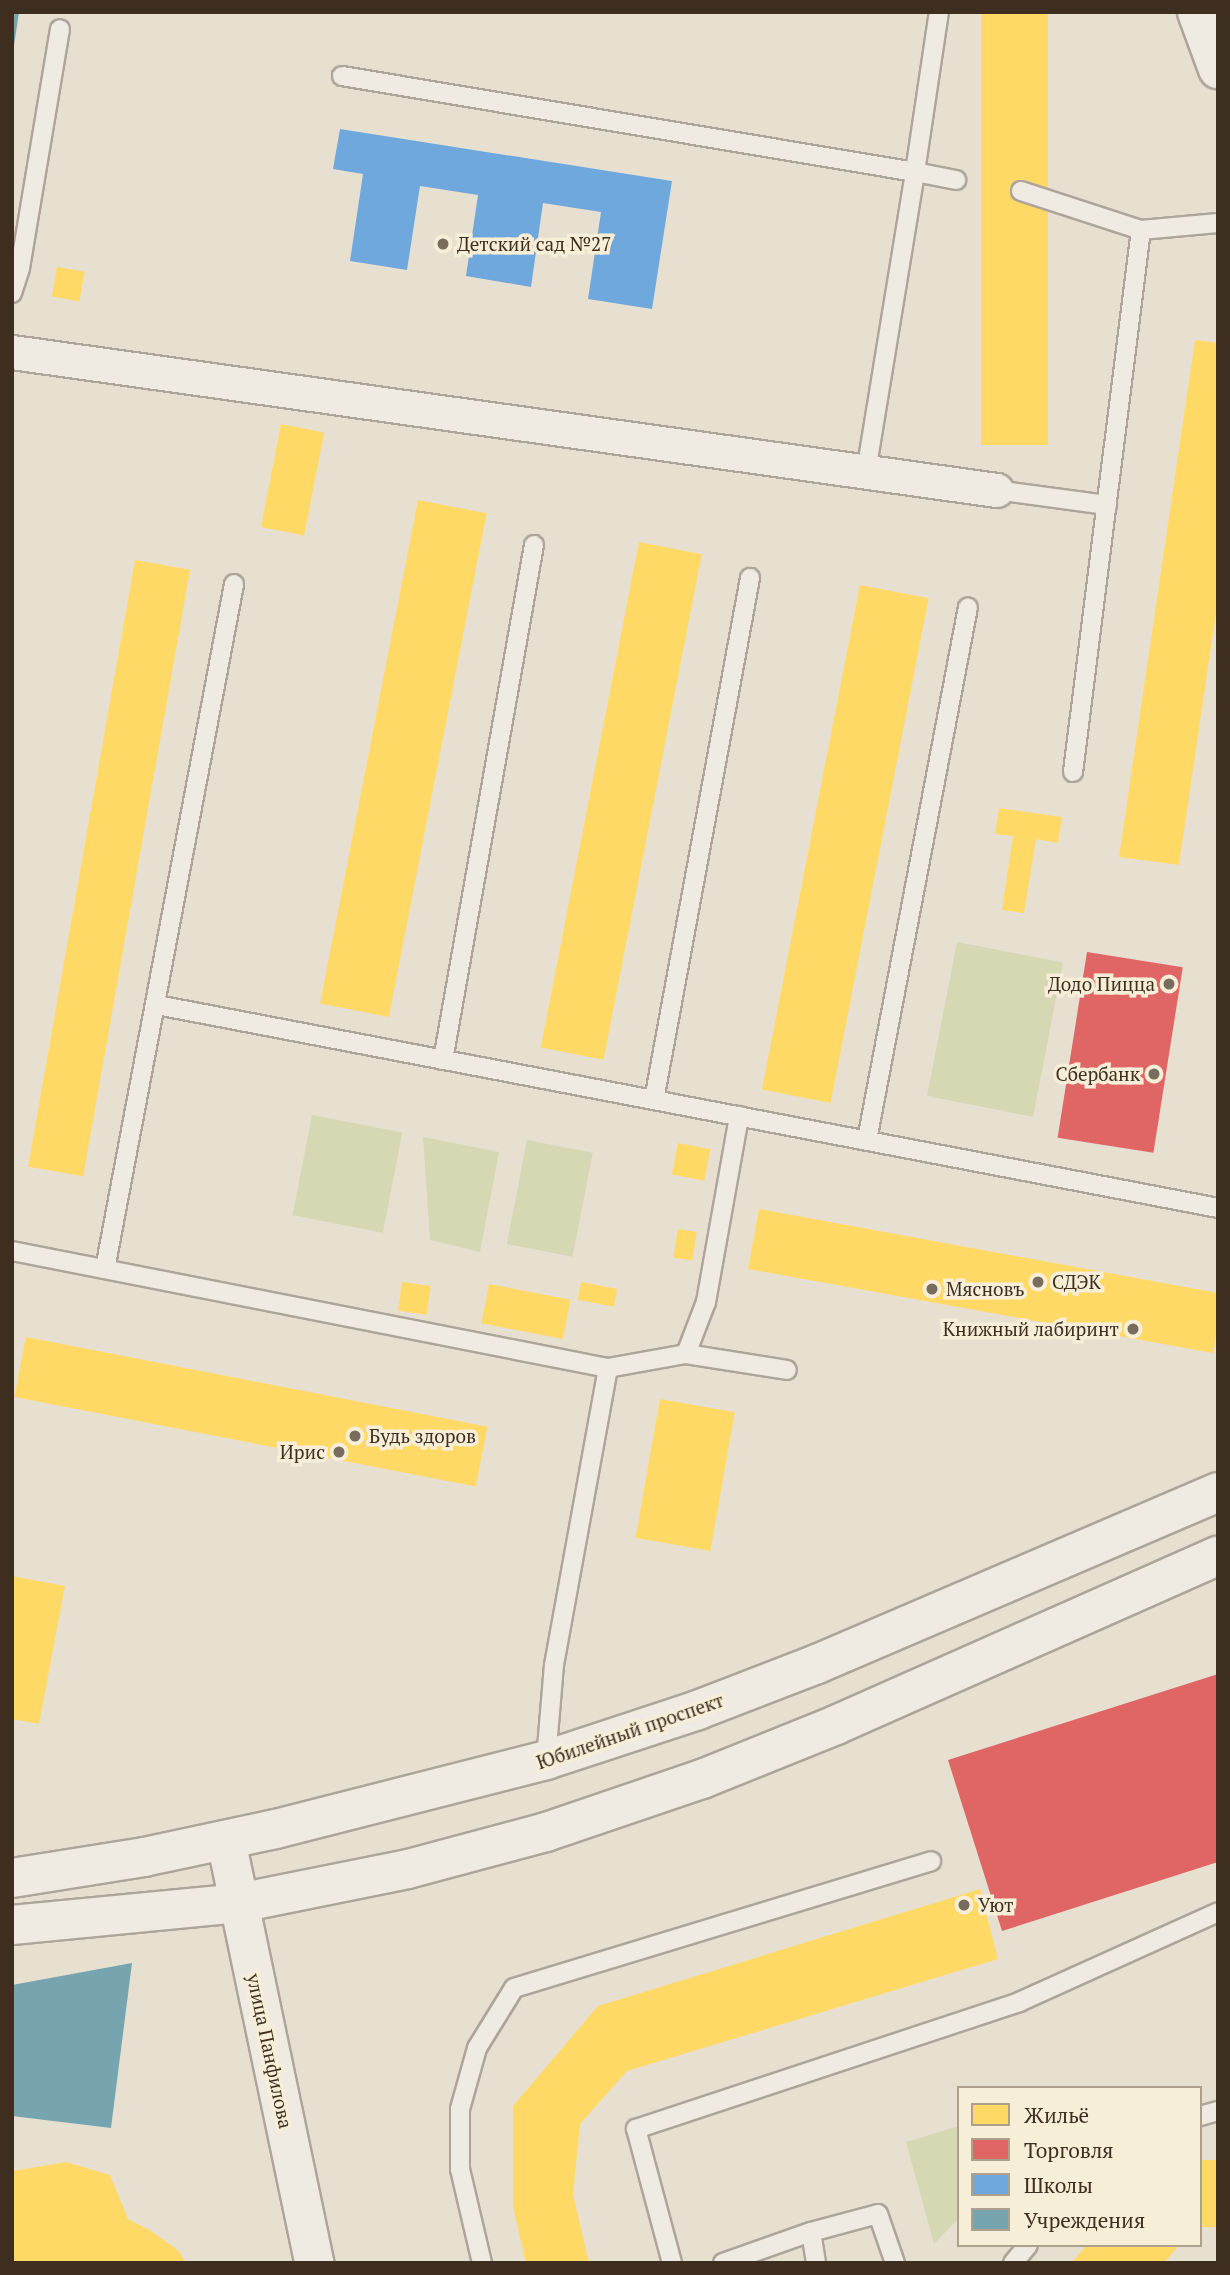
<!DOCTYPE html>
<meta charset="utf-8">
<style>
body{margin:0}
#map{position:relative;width:1230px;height:2275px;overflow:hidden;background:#e7e0d1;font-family:"PT Serif",serif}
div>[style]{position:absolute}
.green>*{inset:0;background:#d6d7b3;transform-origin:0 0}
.homes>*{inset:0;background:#ffd966;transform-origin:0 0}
.shops>*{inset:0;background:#e06666;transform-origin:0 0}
.schools>*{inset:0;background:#6fa8dc}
.public>*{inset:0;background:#76a5af}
.roads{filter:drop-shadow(2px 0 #ada599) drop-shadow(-2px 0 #ada599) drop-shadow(0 2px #ada599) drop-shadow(0 -2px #ada599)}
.service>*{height:18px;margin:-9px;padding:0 9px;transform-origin:9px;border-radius:9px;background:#efebe3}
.minor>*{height:33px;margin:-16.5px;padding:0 16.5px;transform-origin:16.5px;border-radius:16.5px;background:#efebe3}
.tertiary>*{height:38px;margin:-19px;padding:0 19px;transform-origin:19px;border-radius:19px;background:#efebe3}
.secondary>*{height:38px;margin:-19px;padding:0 19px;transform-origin:19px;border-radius:19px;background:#efebe3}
.dots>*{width:19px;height:19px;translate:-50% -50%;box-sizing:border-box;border:4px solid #f7eed8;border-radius:50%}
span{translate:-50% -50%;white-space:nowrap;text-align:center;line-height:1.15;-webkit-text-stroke:7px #f7eed8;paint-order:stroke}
.poi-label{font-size:19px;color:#3d2e20}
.left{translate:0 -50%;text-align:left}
.right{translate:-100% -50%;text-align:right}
.street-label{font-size:19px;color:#3d2e20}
.frame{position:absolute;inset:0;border:14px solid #3d2e20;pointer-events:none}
.legend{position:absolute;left:957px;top:2086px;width:245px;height:161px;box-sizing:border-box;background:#f7eed8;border:2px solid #ada18e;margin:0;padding:9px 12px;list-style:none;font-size:21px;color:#3d2e20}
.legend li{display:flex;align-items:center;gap:14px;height:35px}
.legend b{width:35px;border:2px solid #ada18e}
</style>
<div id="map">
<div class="green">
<div style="left:957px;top:942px;width:108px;height:157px;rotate:11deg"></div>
<div style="left:312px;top:1115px;width:92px;height:102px;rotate:11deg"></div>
<div style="clip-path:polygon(423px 1137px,499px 1152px,480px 1252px,430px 1240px)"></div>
<div style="left:527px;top:1140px;width:67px;height:106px;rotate:11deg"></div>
<div style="clip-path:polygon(959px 2126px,959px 2218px,934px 2244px,906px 2142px)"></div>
</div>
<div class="homes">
<div style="left:981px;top:12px;width:67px;height:433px"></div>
<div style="left:57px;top:267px;width:28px;height:30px;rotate:10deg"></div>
<div style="clip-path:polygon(1195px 340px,1218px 343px,1218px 599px,1179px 865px,1119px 857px)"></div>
<div style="left:281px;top:424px;width:44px;height:105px;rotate:11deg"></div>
<div style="left:418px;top:500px;width:70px;height:513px;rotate:11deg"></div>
<div style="left:639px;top:542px;width:64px;height:515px;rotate:11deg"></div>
<div style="left:135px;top:560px;width:56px;height:616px;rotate:10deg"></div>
<div style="left:860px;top:585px;width:70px;height:514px;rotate:11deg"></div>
<div style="clip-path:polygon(999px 808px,1062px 817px,1058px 843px,1036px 839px,1024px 913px,1002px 910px,1013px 836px,995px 834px)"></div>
<div style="left:678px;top:1143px;width:33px;height:32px;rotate:11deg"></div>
<div style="clip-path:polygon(759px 1209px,1218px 1293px,1218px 1324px,1213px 1353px,748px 1269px)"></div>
<div style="left:678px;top:1229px;width:19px;height:29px;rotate:9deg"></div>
<div style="left:402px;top:1282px;width:29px;height:29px;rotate:8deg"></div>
<div style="left:581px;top:1282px;width:37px;height:18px;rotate:11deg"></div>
<div style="left:489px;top:1284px;width:83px;height:40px;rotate:11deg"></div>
<div style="left:26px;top:1337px;width:470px;height:61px;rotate:11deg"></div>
<div style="left:660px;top:1399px;width:76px;height:141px;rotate:10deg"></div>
<div style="clip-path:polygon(12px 1576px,65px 1586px,39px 1724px,12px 1719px)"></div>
<div style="clip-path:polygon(980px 1889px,998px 1959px,627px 2071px,580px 2124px,573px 2194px,589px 2263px,526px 2263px,513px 2207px,513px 2106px,598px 2006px)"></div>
<div style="left:1218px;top:2160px;width:67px;height:19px;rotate:90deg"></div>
<div style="clip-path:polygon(66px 2162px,110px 2175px,128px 2219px,151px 2231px,179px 2251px,186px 2263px,12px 2263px,12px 2171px)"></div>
<div style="clip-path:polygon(1087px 2245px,1179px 2245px,1164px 2263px,1071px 2263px)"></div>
</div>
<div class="shops">
<div style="left:1087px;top:952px;width:97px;height:188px;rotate:9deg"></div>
<div style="clip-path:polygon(1218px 1674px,1218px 1862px,1002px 1931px,948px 1760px)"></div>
</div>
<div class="schools">
<div style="clip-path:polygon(340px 129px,672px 181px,652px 309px,588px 299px,601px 212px,543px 203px,531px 287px,466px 276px,478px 195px,420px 186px,407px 270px,350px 261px,363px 174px,333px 169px)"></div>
</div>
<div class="public">
<div style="clip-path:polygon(12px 12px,19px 12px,14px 46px,12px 45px)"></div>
<div style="clip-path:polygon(132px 1963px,111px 2128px,12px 2116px,12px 1985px)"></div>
</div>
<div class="roads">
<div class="service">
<div style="left:342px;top:76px;width:581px;rotate:9.51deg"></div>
<div style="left:915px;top:172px;width:162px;rotate:-81.5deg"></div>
<div style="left:1021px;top:191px;width:126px;rotate:18deg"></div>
<div style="left:1141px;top:230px;width:77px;rotate:-5.2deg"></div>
<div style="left:12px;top:293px;width:26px;rotate:-72deg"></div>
<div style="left:20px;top:268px;width:242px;rotate:-80.5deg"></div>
<div style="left:866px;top:472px;width:304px;rotate:-80.7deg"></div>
<div style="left:915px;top:172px;width:42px;rotate:11deg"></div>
<div style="left:996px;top:490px;width:112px;rotate:7.7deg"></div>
<div style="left:1073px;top:772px;width:546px;rotate:-82.85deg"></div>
<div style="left:157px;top:1005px;width:1080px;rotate:10.83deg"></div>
<div style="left:443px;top:1060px;width:523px;rotate:-79.98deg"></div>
<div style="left:654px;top:1100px;width:531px;rotate:-79.58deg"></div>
<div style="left:867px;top:1140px;width:542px;rotate:-79.27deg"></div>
<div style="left:12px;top:1251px;width:607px;rotate:11.11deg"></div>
<div style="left:608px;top:1368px;width:79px;rotate:-10.2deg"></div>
<div style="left:686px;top:1354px;width:102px;rotate:9deg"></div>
<div style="left:105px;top:1269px;width:697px;rotate:-79.33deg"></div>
<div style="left:686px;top:1354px;width:56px;rotate:-69deg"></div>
<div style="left:706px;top:1302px;width:189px;rotate:-79.9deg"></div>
<div style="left:546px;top:1760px;width:95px;rotate:-85.2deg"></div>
<div style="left:554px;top:1665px;width:302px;rotate:-79.7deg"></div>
<div style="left:1200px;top:2116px;width:19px;rotate:-16deg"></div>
<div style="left:482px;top:2263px;width:97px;rotate:-103.2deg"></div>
<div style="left:460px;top:2169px;width:60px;rotate:-90deg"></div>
<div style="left:460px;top:2109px;width:63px;rotate:-74.4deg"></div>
<div style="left:477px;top:2048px;width:70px;rotate:-58.3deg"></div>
<div style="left:514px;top:1988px;width:436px;rotate:-16.9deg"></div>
<div style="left:672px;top:2263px;width:139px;rotate:-105deg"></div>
<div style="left:636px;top:2129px;width:404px;rotate:-18.3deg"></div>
<div style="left:1019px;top:2002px;width:218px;rotate:-24.3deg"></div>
<div style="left:723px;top:2263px;width:93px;rotate:-19.4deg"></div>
<div style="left:816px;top:2263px;width:31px;rotate:-99deg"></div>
<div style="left:811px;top:2232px;width:69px;rotate:-15deg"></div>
<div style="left:878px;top:2214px;width:52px;rotate:70.9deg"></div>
<div style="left:1013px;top:2263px;width:23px;rotate:-50deg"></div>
</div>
<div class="minor">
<div style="left:12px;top:352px;width:994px;rotate:7.98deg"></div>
</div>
<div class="tertiary">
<div style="left:226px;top:1840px;width:432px;rotate:78.2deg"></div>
</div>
<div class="secondary">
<div style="left:1197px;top:12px;width:61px;rotate:69.8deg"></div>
<div style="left:12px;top:1878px;width:134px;rotate:-9deg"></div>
<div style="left:144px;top:1857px;width:135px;rotate:-12deg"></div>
<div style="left:276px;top:1829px;width:279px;rotate:-14.3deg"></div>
<div style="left:546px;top:1760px;width:160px;rotate:-18.2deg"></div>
<div style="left:698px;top:1710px;width:128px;rotate:-21.1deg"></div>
<div style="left:817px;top:1664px;width:436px;rotate:-23.2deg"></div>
<div style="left:12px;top:1925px;width:228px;rotate:-5.5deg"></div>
<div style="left:239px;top:1903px;width:172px;rotate:-11.4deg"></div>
<div style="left:408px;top:1869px;width:143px;rotate:-15deg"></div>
<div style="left:546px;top:1832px;width:165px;rotate:-18.8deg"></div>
<div style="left:702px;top:1779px;width:144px;rotate:-21.9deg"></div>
<div style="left:836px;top:1725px;width:418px;rotate:-23.9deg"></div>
</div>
</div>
<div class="dots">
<div style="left:443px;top:244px;background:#786c5e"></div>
<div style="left:1169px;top:984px;background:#786c5e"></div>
<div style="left:1154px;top:1074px;background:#786c5e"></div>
<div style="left:1038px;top:1282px;background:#786c5e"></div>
<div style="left:932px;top:1289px;background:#786c5e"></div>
<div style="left:1133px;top:1329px;background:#786c5e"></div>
<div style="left:355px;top:1436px;background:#786c5e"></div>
<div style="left:339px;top:1452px;background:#786c5e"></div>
<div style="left:964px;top:1905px;background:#786c5e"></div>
</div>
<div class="poi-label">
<span class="left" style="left:457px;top:244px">Детский сад №27</span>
<span class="right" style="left:1155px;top:984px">Додо Пицца</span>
<span class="right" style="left:1140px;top:1074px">Сбербанк</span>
<span class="left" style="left:1052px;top:1282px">СДЭК</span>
<span class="left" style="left:946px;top:1289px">Мясновъ</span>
<span class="right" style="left:1119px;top:1329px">Книжный лабиринт</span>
<span class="left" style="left:369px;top:1436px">Будь здоров</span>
<span class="right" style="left:325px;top:1452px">Ирис</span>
<span class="left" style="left:978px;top:1905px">Уют</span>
</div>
<div class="street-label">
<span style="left:630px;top:1731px;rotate:-19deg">Юбилейный проспект</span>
<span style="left:270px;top:2051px;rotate:78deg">улица Панфилова</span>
</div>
<div class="frame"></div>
<ul class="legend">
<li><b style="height:19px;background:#ffd966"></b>Жильё</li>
<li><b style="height:19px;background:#e06666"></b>Торговля</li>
<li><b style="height:19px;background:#6fa8dc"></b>Школы</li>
<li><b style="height:19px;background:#76a5af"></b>Учреждения</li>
</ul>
</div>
